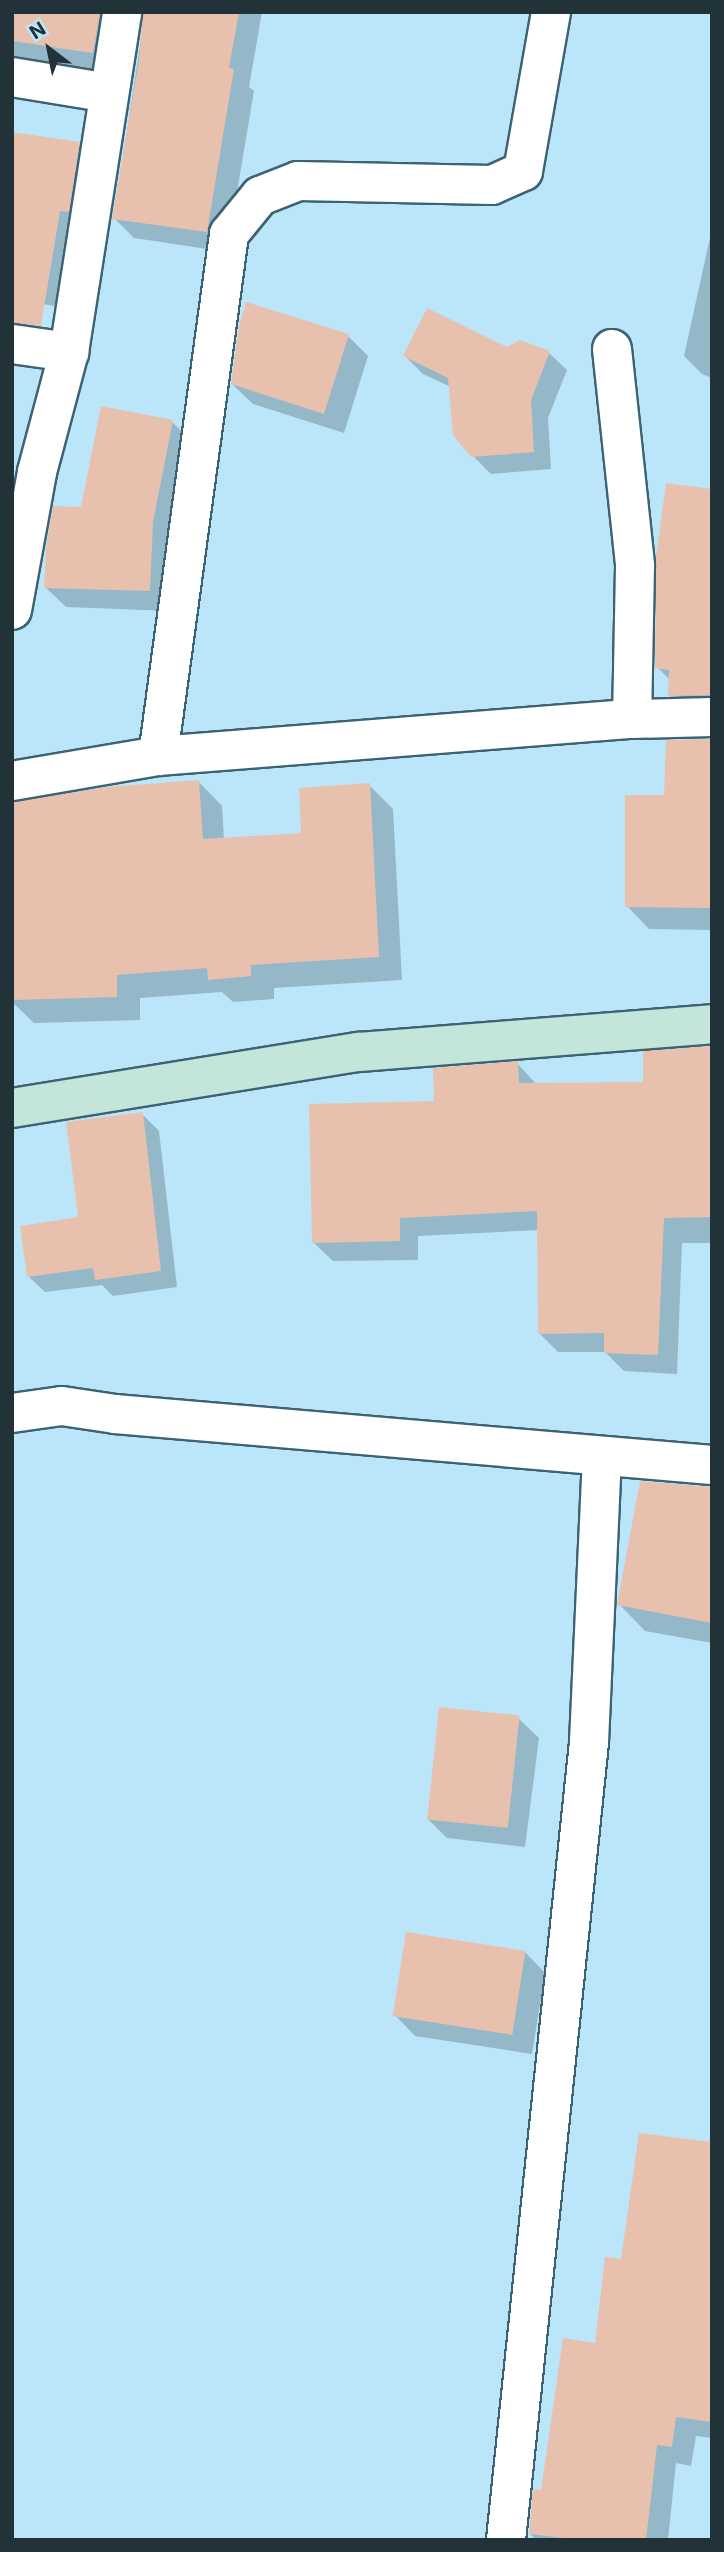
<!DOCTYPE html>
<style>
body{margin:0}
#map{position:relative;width:724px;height:2552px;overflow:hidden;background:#bbe6fa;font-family:Inter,sans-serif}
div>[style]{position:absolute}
.shadow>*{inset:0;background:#0003}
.building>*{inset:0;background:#e8c1ae;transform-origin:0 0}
.roads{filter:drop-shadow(2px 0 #3c6374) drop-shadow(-2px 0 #3c6374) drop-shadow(0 2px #3c6374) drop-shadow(0 -2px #3c6374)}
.street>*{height:38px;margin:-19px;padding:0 19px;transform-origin:19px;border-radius:19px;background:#fff}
.secondary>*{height:38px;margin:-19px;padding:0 19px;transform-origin:19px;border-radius:19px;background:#c4e5da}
span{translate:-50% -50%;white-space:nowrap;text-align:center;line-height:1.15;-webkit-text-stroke:5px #bbe6fa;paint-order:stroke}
.frame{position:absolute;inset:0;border:14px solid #213239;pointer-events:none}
.north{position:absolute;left:14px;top:14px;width:70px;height:70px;-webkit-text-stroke:5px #bbe6fa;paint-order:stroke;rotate:328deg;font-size:19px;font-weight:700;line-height:28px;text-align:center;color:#213239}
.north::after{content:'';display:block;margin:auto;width:24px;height:32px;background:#213239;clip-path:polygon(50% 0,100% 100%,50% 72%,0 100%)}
</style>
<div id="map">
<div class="shadow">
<div style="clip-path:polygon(12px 12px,134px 12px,113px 73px,12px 57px)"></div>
<div style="clip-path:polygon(145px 12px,262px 12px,249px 87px,254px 91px,227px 252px,134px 238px,114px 218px)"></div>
<div style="clip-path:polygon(79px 144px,99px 164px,67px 308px,12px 299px)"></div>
<div style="clip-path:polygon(712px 228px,712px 378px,702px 374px,684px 356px)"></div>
<div style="clip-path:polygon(348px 336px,368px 356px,344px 433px,253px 404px,232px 384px)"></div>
<div style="clip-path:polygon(507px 349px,549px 353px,567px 370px,548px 418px,551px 469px,491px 474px,473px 456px,451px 387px,423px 374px,405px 356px)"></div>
<div style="clip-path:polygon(172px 422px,193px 442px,170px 611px,66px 607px,45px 587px,82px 508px)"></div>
<div style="clip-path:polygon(712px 491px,712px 713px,688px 713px,670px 696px,671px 681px,657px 667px)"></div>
<div style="clip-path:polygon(712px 740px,712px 930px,649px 929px,627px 906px,666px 797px)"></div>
<div style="clip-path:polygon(199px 782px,222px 806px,224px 840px,303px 834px,369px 785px,393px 809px,402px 980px,274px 988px,274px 999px,233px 1002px,222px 992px,140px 998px,140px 1020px,34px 1023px,12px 1002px,12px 804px)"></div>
<div style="clip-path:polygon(712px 1048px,712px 1243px,682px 1243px,677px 1374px,624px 1371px,605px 1352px,558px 1352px,539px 1333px,539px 1230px,418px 1236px,418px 1260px,333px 1261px,313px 1242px,436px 1102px,517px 1063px,537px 1085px,645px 1084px)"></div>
<div style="clip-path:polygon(142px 1114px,159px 1131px,177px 1287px,113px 1296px,102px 1285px,45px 1292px,28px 1276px,80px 1219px)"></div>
<div style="clip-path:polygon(712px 1488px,712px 1643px,645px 1631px,619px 1604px)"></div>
<div style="clip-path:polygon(518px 1718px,539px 1738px,525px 1847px,447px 1838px,427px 1818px)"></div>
<div style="clip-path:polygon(525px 1952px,545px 1973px,532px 2054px,415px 2036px,395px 2015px)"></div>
<div style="clip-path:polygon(712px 2145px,712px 2438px,696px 2436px,691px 2466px,676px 2463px,668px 2540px,536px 2540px,530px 2534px,542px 2492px,597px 2345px,622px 2261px)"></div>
</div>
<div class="building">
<div style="clip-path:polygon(12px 12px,100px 12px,93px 53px,12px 41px)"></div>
<div style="clip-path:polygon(143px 12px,239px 12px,229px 68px,234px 69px,207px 232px,112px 219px,139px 60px)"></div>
<div style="clip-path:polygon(12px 132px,80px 142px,69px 212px,60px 211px,41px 326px,12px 323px)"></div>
<div style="clip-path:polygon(246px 302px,349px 334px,324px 414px,231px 384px,239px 326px)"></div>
<div style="clip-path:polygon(427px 308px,507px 347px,520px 340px,550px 351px,531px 400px,534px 452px,471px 457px,453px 435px,448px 378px,403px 356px)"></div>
<div style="clip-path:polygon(101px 406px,173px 420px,153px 522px,150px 591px,44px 588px,46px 548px,53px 506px,81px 507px)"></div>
<div style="clip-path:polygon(666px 483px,712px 489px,712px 695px,668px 696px,669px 670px,655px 668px,656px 557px)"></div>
<div style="clip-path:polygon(712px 739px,712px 908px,625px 907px,625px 795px,664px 795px,666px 740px)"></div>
<div style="clip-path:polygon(199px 780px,203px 839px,301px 833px,299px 788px,370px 783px,379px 957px,251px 965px,251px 976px,208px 980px,207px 968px,117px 975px,117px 997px,12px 1000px,12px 802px,107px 787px)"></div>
<div style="clip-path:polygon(712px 1046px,712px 1217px,664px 1218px,658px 1355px,604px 1353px,604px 1333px,538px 1334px,537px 1211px,400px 1218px,400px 1241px,312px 1243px,309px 1104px,434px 1101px,433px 1068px,518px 1061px,519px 1083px,643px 1082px,643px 1051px)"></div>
<div style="clip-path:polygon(143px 1112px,161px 1271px,95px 1280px,93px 1268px,27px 1277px,20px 1226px,78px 1217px,66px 1122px)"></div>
<div style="clip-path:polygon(640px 1481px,712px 1487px,712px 1623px,617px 1605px)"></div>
<div style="left:439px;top:1707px;width:81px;height:113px;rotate:6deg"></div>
<div style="left:406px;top:1932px;width:121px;height:85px;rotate:9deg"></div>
<div style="clip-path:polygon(639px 2133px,712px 2142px,712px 2422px,676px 2417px,672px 2447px,657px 2445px,646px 2540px,582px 2540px,529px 2534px,533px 2489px,541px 2490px,563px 2338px,595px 2343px,605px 2257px,621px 2259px)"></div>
</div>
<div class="roads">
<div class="street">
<div style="left:12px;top:77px;width:98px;rotate:9.4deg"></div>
<div style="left:12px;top:344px;width:58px;rotate:8deg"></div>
<div style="left:612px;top:349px;width:218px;rotate:83.9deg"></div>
<div style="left:635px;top:566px;width:153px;rotate:91.1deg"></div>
<div style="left:12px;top:610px;width:140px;rotate:-79.7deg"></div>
<div style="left:37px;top:472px;width:124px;rotate:-75.1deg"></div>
<div style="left:69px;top:352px;width:344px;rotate:-81.1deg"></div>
<div style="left:158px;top:756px;width:527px;rotate:-82.25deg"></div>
<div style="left:229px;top:234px;width:49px;rotate:-50.8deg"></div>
<div style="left:260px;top:196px;width:41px;rotate:-21.5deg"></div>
<div style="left:298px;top:181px;width:194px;rotate:1.2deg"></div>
<div style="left:492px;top:185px;width:34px;rotate:-24deg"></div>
<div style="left:523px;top:171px;width:161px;rotate:-80deg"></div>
<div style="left:12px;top:781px;width:148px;rotate:-9.7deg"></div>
<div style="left:158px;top:756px;width:475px;rotate:-4.5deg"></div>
<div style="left:632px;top:719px;width:80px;rotate:-1.4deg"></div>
<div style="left:12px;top:1413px;width:50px;rotate:-8deg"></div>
<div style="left:62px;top:1406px;width:54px;rotate:8.6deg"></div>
<div style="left:115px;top:1414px;width:599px;rotate:4.88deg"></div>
<div style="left:506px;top:2540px;width:802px;rotate:-84.06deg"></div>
<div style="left:589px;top:1742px;width:285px;rotate:-87.4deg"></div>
</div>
<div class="secondary">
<div style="left:12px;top:1108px;width:351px;rotate:-9.2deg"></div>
<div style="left:359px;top:1052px;width:354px;rotate:-4.5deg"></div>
</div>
</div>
<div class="frame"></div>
<div class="north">N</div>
</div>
